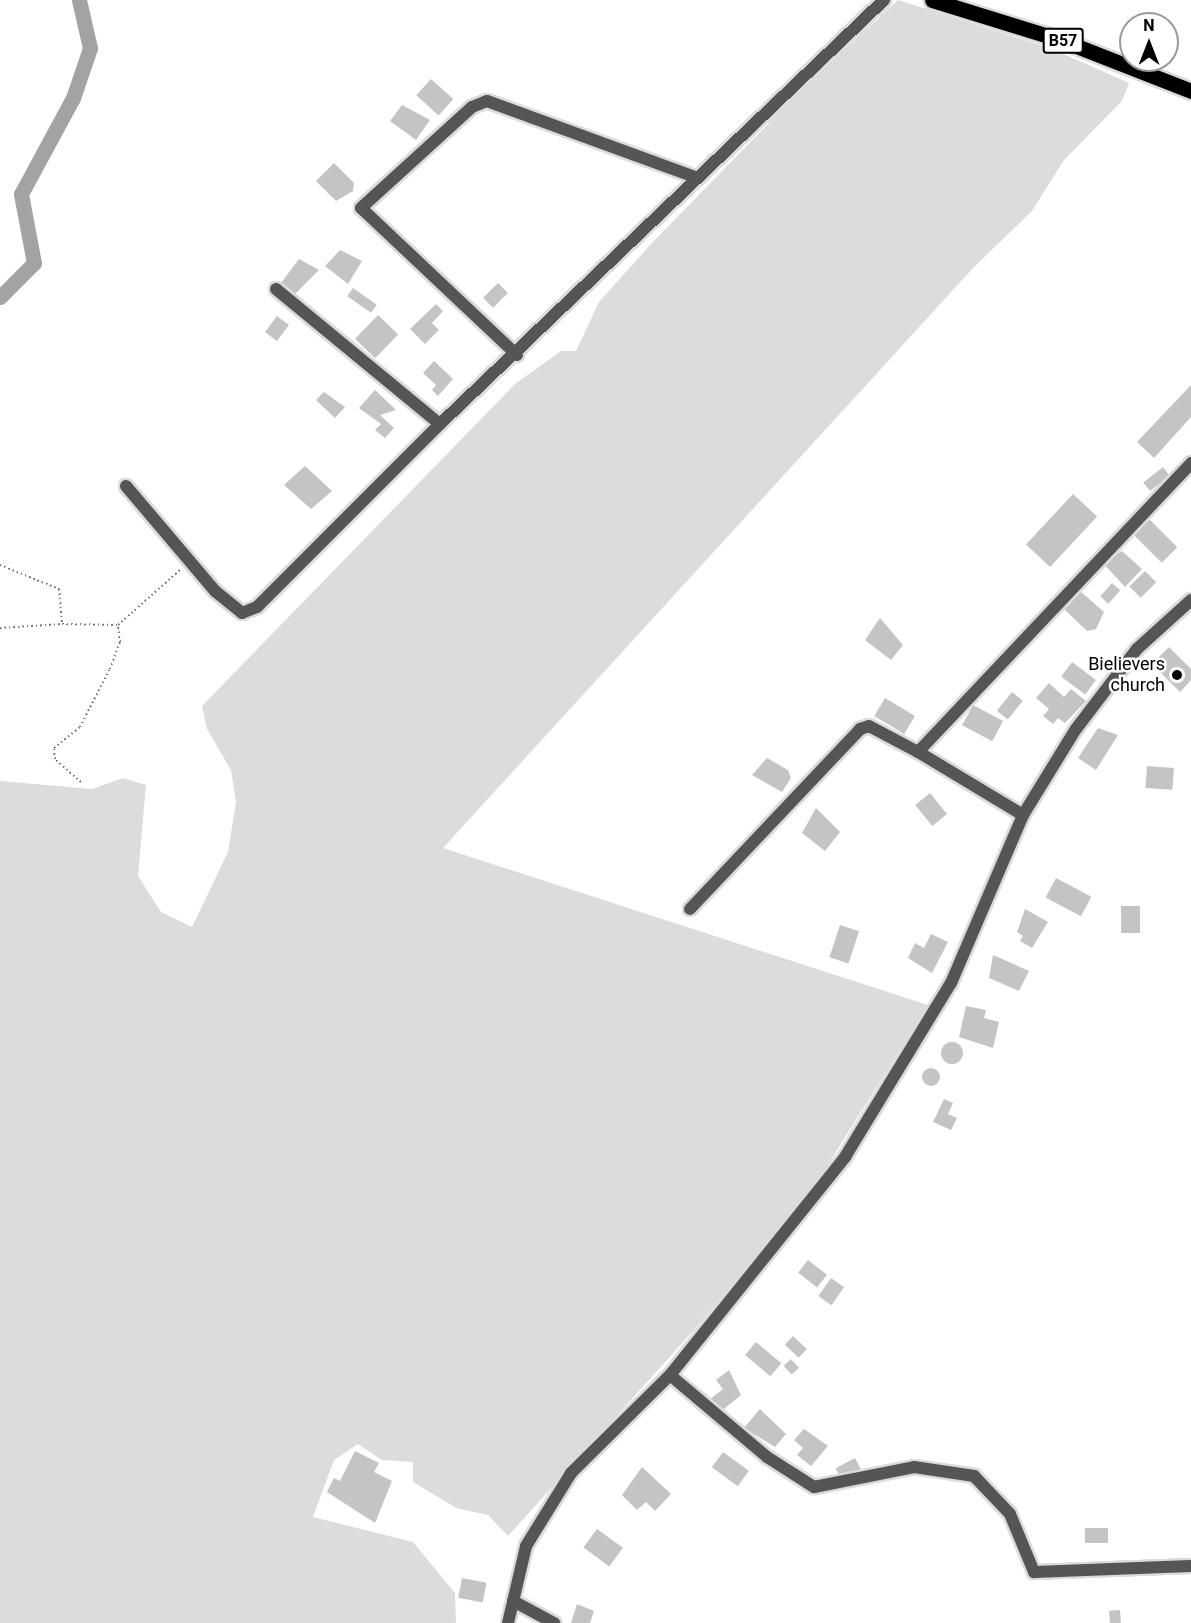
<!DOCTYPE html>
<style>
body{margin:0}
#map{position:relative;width:1191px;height:1623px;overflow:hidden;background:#fff;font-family:Roboto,sans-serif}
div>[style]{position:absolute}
.green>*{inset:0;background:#dcdcdc}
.canal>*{height:15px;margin:-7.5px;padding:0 7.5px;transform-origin:7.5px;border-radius:7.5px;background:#a3a3a3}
.building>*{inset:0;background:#c4c4c4;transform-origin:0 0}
.round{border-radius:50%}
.path>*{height:2px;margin-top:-1px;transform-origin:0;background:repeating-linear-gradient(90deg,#777 0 1.5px,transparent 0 4.5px)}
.roads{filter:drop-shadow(2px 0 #dbdbdb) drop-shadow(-2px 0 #dbdbdb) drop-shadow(0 2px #dbdbdb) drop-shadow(0 -2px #dbdbdb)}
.minor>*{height:12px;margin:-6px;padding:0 6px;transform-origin:6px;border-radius:6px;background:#555}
.primary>*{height:15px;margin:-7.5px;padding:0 7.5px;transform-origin:7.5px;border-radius:7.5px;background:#000}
.dots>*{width:16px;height:16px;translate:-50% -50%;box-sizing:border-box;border:3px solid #fff;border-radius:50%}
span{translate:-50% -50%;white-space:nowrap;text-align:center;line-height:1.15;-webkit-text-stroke:5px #fff;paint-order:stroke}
.shield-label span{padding:2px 4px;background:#fff;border:2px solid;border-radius:4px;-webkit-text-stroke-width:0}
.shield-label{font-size:16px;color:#000;font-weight:700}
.poi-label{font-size:18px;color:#000}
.right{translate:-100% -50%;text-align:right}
.north{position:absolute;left:1119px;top:12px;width:60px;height:60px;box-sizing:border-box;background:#fff;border:2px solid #999;border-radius:50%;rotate:0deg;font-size:16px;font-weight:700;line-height:24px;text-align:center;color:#000}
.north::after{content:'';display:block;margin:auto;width:21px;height:27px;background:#000;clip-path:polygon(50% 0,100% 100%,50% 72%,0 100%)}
</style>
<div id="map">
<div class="green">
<div style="clip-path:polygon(898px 0,1050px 48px,1129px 83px,1122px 101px,1064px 160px,1032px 211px,974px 267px,443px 848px,928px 1005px,817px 1182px,694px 1330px,508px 1536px,488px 1515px,456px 1508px,413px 1482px,413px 1462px,382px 1460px,358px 1444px,334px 1460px,313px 1517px,413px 1542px,455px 1593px,456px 1623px,0 1623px,0 781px,92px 789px,123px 778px,146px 785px,138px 876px,161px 912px,192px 927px,228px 852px,236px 802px,231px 770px,207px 729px,202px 706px,515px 384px,561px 351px,576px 351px,599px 302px,650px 245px,796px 95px)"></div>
</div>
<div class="canal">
<div style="left:0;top:297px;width:48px;rotate:-45deg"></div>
<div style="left:34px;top:263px;width:70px;rotate:-100.7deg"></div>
<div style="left:21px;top:194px;width:109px;rotate:-61.6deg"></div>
<div style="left:73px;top:98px;width:53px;rotate:-71.2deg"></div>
<div style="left:90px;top:48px;width:49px;rotate:-102.9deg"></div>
</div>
<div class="building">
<div style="left:431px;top:79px;width:30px;height:22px;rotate:42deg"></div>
<div style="clip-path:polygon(402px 105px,430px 120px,416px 140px,390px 121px)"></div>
<div style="clip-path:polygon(334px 163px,354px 183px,353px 191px,336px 201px,316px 181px)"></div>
<div style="clip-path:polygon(340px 250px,362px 261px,348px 284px,325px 266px)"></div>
<div style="clip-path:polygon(299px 259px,319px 270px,295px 294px,281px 283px)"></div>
<div style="left:498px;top:283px;width:14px;height:21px;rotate:45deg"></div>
<div style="left:353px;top:288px;width:29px;height:10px;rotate:35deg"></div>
<div style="clip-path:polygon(436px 304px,443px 311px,432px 323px,439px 330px,425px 344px,410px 329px)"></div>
<div style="left:378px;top:315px;width:28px;height:33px;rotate:44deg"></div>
<div style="left:277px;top:316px;width:15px;height:20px;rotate:37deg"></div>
<div style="clip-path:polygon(434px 361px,453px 379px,438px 396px,432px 390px,436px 385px,423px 373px)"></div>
<div style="clip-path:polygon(1191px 385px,1191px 417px,1154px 458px,1137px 442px)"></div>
<div style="clip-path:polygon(375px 390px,396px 410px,380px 415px,394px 428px,385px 438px,375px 430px,381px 424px,359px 408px)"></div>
<div style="clip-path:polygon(324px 392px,345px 407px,335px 418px,316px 400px)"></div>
<div style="clip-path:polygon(305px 466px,332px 491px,311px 509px,284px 485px)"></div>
<div style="left:1163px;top:467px;width:11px;height:25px;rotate:52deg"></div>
<div style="left:1073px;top:494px;width:33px;height:69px;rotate:43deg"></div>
<div style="left:1149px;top:519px;width:40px;height:22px;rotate:45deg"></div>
<div style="clip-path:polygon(1122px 551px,1142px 569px,1125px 587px,1103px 563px)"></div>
<div style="left:1145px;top:571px;width:16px;height:22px;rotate:45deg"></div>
<div style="left:1112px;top:583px;width:11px;height:18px;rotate:41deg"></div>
<div style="clip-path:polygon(1080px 591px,1104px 612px,1096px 629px,1087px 631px,1064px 609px)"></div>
<div style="clip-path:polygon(880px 618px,903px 645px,891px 660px,865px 640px)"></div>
<div style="clip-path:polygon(1169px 647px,1191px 669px,1191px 680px,1180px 692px,1152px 664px)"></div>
<div style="left:1072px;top:662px;width:30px;height:18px;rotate:37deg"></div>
<div style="clip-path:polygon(1049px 683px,1064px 697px,1071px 689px,1086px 701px,1065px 723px,1058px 718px,1053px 724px,1043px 716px,1049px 709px,1036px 698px)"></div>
<div style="left:1012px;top:692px;width:14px;height:24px;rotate:39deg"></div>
<div style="left:885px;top:698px;width:35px;height:21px;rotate:31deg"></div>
<div style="left:973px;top:705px;width:34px;height:23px;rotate:28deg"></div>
<div style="clip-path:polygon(1098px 728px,1118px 735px,1096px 770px,1078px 758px)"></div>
<div style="clip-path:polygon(767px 758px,788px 770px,791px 778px,782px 792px,752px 775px)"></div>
<div style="left:1147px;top:766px;width:27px;height:22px;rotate:4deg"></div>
<div style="left:930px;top:793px;width:27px;height:19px;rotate:51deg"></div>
<div style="clip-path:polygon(816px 808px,840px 832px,825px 851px,802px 833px)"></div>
<div style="left:1056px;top:878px;width:40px;height:22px;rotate:28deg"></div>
<div style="left:1121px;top:906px;width:19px;height:27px"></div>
<div style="clip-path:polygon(1025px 909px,1048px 922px,1032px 948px,1020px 941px,1023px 936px,1017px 932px)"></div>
<div style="left:840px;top:925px;width:20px;height:34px;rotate:18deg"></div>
<div style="clip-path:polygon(931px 934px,948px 942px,932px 973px,908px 958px,915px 943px,924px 948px)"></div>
<div style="clip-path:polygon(993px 955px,1029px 971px,1019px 991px,989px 978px)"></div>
<div style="clip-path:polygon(966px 1006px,986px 1010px,984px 1018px,999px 1022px,993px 1048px,959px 1037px)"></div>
<div class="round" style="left:941px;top:1042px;width:22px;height:22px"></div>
<div class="round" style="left:922px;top:1068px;width:18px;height:18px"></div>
<div style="clip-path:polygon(944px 1099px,953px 1103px,948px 1114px,957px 1118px,951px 1130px,933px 1122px)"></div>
<div style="left:808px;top:1260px;width:24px;height:16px;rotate:38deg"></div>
<div style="left:831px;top:1278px;width:16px;height:22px;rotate:35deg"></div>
<div style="left:793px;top:1336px;width:19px;height:12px;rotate:43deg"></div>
<div style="left:756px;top:1342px;width:33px;height:17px;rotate:40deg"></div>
<div style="left:791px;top:1359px;width:12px;height:10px;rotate:48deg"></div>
<div style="clip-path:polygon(729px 1370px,741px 1395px,719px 1413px,709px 1400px,723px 1389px,716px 1380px)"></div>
<div style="clip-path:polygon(760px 1409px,786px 1434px,775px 1447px,744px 1428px)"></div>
<div style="clip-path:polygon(804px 1429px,828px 1446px,811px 1466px,797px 1455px,803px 1448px,794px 1440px)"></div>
<div style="clip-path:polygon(355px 1451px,379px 1463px,374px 1472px,392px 1481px,375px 1523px,327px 1492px,334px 1478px,340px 1481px)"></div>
<div style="left:723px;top:1452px;width:32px;height:19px;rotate:36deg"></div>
<div style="left:855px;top:1458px;width:17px;height:22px;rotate:62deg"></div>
<div style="clip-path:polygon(642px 1467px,671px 1494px,655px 1511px,646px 1502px,637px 1510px,622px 1495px)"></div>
<div style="left:1085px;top:1528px;width:23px;height:15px"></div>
<div style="left:597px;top:1529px;width:32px;height:23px;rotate:36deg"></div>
<div style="left:462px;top:1578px;width:25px;height:20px;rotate:11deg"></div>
<div style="clip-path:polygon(577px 1604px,594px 1611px,590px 1623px,571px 1623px)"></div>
<div style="left:1120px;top:1610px;width:13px;height:11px;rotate:86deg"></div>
</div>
<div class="path">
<div style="left:0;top:565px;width:64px;rotate:22.1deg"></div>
<div style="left:59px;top:589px;width:35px;rotate:85deg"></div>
<div style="left:62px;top:624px;width:56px;rotate:1deg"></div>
<div style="left:118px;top:625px;width:84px;rotate:-41.6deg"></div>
<div style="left:0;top:628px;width:62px;rotate:-3.7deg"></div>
<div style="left:81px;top:782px;width:35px;rotate:-139deg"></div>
<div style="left:55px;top:759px;width:11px;rotate:-95deg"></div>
<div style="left:54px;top:748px;width:33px;rotate:-39deg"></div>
<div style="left:80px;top:727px;width:65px;rotate:-62.7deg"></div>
<div style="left:110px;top:669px;width:29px;rotate:-70deg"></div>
<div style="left:120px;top:642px;width:17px;rotate:-97deg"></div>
</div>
<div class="roads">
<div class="minor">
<div style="left:276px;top:289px;width:212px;rotate:39.5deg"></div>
<div style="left:517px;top:355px;width:214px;rotate:-136.7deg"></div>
<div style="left:361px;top:208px;width:150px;rotate:-42.3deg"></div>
<div style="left:472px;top:107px;width:16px;rotate:-22deg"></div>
<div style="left:487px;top:101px;width:224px;rotate:20.1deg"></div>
<div style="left:126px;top:486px;width:138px;rotate:49.7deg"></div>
<div style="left:215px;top:591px;width:35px;rotate:39deg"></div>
<div style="left:242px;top:613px;width:16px;rotate:-22deg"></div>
<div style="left:257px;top:607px;width:259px;rotate:-45deg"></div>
<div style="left:440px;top:424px;width:614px;rotate:-43.68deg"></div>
<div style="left:1023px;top:815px;width:122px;rotate:-149deg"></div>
<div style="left:918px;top:752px;width:398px;rotate:-46.6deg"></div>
<div style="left:690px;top:909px;width:248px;rotate:-46.6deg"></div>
<div style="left:860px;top:729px;width:9px;rotate:-18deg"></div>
<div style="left:869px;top:726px;width:55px;rotate:28deg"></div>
<div style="left:670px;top:1375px;width:127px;rotate:40.2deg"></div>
<div style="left:767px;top:1457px;width:56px;rotate:32.6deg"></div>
<div style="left:814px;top:1487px;width:102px;rotate:-11.3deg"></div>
<div style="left:914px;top:1467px;width:61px;rotate:8.5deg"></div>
<div style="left:974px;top:1476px;width:52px;rotate:46.5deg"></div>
<div style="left:1010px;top:1514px;width:63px;rotate:67.5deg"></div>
<div style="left:1034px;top:1572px;width:157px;rotate:-2.2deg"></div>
<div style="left:513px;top:1601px;width:47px;rotate:28.2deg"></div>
<div style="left:508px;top:1623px;width:79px;rotate:-76.8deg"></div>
<div style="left:526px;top:1546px;width:86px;rotate:-58.3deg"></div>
<div style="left:571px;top:1473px;width:139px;rotate:-44.7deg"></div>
<div style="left:670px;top:1375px;width:280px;rotate:-51.2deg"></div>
<div style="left:845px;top:1157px;width:204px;rotate:-58.7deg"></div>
<div style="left:951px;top:983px;width:183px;rotate:-66.8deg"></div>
<div style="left:1023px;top:815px;width:101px;rotate:-58.4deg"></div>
<div style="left:1076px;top:729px;width:101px;rotate:-52.7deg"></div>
<div style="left:1137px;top:649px;width:73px;rotate:-42.2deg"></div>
</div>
<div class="primary">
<div style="left:932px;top:0;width:135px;rotate:17.2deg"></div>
<div style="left:1061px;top:40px;width:140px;rotate:21.4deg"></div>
</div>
</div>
<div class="dots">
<div style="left:1177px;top:675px;background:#000"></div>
</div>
<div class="shield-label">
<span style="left:1063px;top:41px">B57</span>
</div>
<div class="poi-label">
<span class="right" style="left:1165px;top:675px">Bielievers<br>church</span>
</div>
<div class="north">N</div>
</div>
